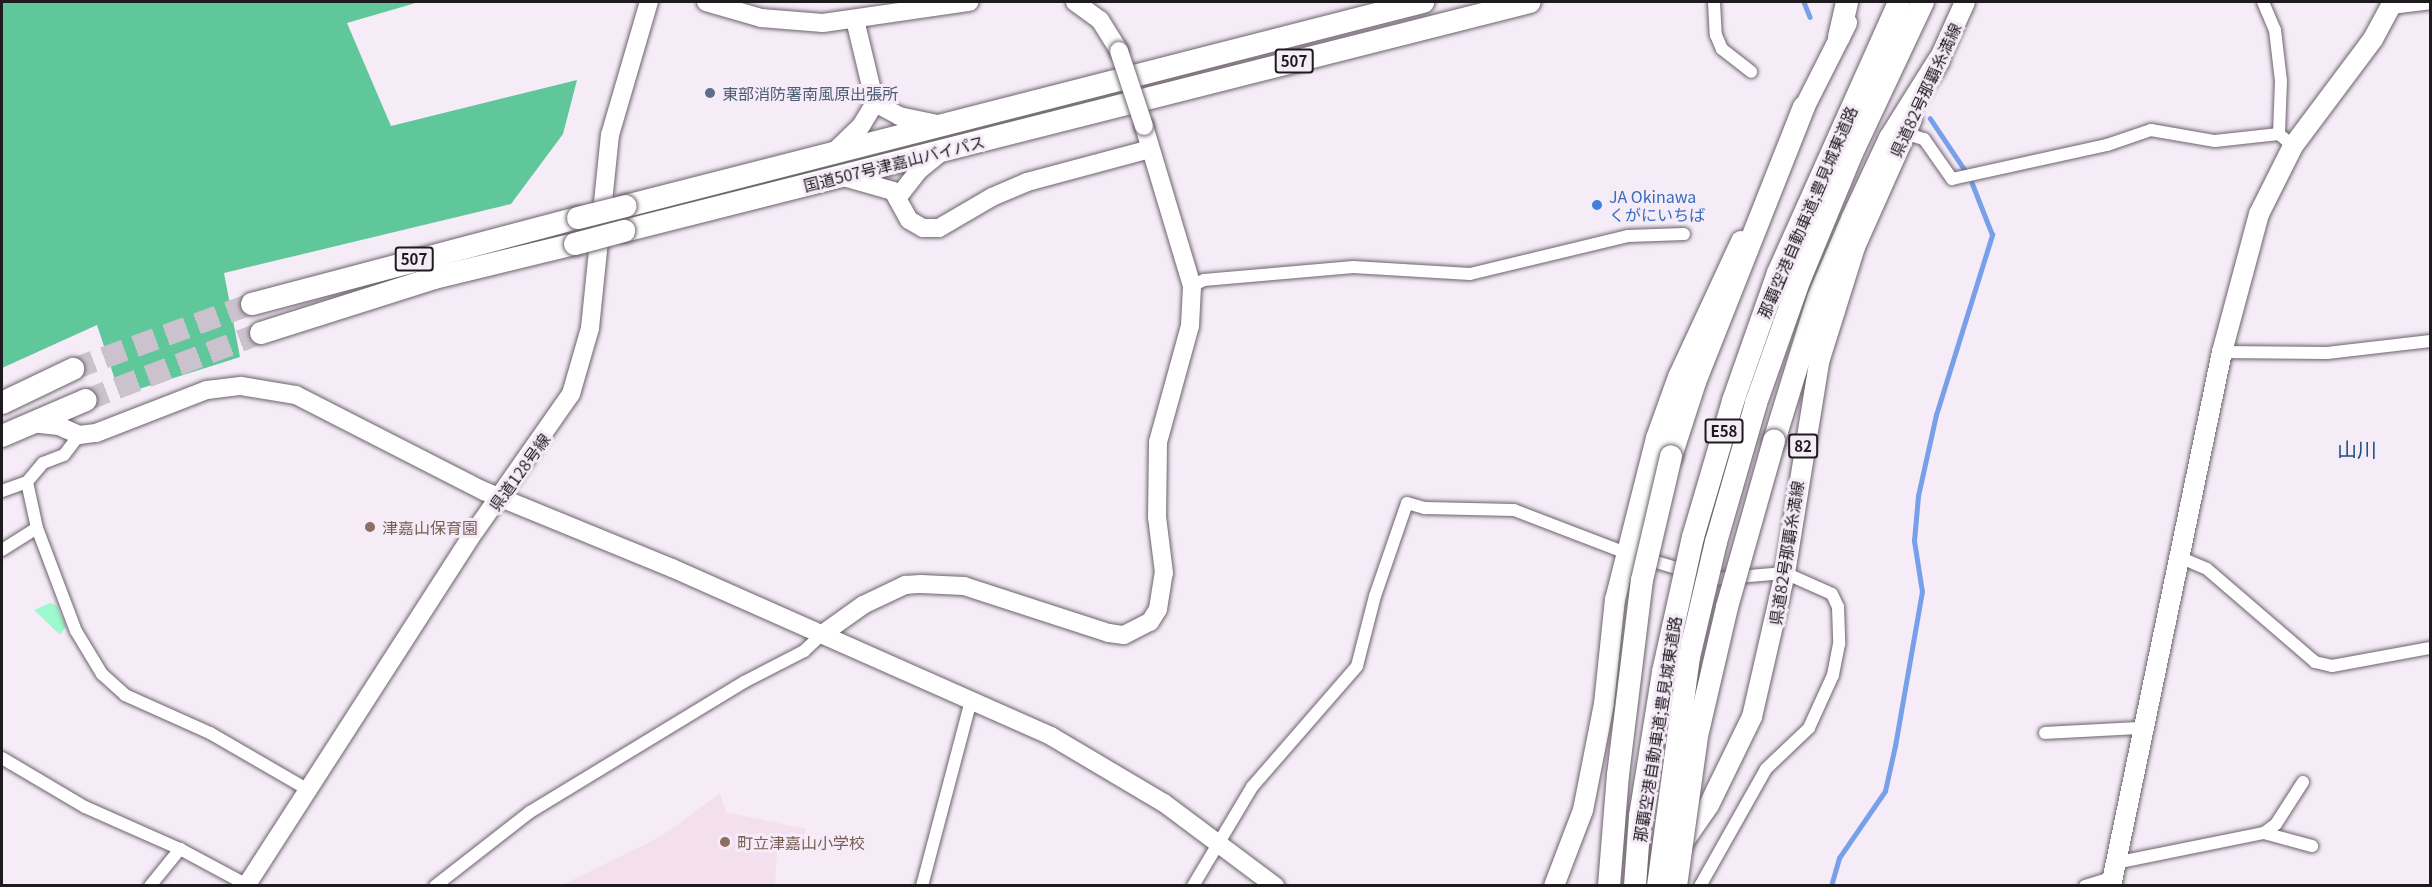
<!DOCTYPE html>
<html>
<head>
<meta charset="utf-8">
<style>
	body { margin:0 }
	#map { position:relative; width:2432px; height:887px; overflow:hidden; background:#f6ecf8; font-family:Georgia,"Noto Sans JP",serif }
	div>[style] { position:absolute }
	.education>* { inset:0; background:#f4dfee }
	.green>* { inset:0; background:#9ef9cf }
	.forest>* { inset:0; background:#5fc79a }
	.stream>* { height:4.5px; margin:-2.25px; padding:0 2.25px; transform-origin:2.25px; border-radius:2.25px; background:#789fe9 }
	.highway-tunnel>* { height:22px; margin-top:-11px; transform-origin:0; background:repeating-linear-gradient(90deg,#cbc2cd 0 22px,transparent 0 33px) }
	.roads { filter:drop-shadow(0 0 2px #6b626c) drop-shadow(0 0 2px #6b626c) }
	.street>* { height:12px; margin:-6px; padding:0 6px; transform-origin:6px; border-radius:6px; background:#fff }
	.secondary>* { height:18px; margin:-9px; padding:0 9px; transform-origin:9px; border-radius:9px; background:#fff }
	.primary>* { height:20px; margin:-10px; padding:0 10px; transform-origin:10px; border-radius:10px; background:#fff }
	.highway>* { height:22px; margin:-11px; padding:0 11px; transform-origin:11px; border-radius:11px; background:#fff }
	.bridges { filter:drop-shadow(0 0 2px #6b626c) drop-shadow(0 0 2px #6b626c) }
	.secondary-bridge>* { height:18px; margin:-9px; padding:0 9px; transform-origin:9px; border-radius:9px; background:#fff }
	.highway-bridge>* { height:22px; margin:-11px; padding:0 11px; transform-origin:11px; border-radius:11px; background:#fff }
	.dots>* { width:16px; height:16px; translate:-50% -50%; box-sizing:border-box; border:3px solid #f6ecf8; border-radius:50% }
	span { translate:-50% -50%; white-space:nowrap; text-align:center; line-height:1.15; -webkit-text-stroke:6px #f6ecf8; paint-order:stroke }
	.shield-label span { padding:2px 4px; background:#f6ecf8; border:2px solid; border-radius:4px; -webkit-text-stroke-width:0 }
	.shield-label { font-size:15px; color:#1e1b1f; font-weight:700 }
	.street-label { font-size:16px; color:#1e1b1f }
	.service-label { font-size:16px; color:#4e5e75 }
	.left { translate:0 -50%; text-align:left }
	.shop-label { font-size:16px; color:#366cbe }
	.education-label { font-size:16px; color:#785e54 }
	.quarter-label { font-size:20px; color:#174f80 }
	.frame { position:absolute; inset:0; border:3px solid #1e1b1f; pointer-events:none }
</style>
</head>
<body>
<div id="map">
	<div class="education">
		<div style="clip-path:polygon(720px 793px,726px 812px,806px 829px,800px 847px,777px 853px,775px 885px,562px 885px,660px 837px)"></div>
	</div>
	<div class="green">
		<div style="clip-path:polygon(50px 603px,56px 605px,66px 626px,60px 635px,34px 610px)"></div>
	</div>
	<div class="forest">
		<div style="clip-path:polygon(2px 2px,419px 2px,347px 23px,391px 126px,577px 80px,563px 134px,511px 204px,224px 273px,240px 357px,120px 395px,97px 325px,2px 368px)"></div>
	</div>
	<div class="stream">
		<div style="left:1804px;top:2px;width:16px;rotate:68deg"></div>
		<div style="left:1930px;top:118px;width:63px;rotate:56.1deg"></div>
		<div style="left:1831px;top:886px;width:29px;rotate:-74deg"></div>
		<div style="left:1839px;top:858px;width:81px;rotate:-55.5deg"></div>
		<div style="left:1885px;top:791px;width:46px;rotate:-77.5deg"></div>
		<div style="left:1895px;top:746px;width:156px;rotate:-80.1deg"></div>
		<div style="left:1922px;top:592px;width:52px;rotate:-98.9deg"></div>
		<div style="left:1914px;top:541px;width:45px;rotate:-84.9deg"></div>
		<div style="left:1918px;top:496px;width:83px;rotate:-77.5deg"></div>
		<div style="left:1936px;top:415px;width:189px;rotate:-72.7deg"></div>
		<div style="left:1992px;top:235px;width:55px;rotate:-111.4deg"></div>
	</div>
	<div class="highway-tunnel">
		<div style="left:73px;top:369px;width:190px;rotate:-20deg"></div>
		<div style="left:86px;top:400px;width:187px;rotate:-20.9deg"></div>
	</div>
	<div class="roads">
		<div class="street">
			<div style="left:1714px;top:2px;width:33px;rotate:87deg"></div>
			<div style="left:1716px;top:35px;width:15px;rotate:67deg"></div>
			<div style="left:1722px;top:49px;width:37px;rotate:38deg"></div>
			<div style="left:2263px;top:2px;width:30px;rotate:67deg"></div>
			<div style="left:2275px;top:30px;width:51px;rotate:83.3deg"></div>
			<div style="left:2281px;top:81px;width:53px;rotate:92.2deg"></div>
			<div style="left:2391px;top:8px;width:39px;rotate:-7deg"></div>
			<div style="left:1905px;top:133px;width:20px;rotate:18deg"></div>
			<div style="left:1924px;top:139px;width:49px;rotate:55deg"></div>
			<div style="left:1952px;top:179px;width:159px;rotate:-12.4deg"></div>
			<div style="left:2107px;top:145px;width:46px;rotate:-18.8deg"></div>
			<div style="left:2151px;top:130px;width:65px;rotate:9.8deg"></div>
			<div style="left:2215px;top:141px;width:64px;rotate:-6.2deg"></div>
			<div style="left:2279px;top:134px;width:18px;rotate:41deg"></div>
			<div style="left:1192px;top:286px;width:13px;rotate:-27deg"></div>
			<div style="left:1204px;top:280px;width:150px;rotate:-5deg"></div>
			<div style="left:1353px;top:267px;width:117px;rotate:3.4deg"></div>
			<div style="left:1470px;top:274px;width:163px;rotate:-13.5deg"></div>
			<div style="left:1628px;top:236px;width:56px;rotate:-2deg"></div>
			<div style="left:2222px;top:352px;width:105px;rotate:0.5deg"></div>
			<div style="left:2327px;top:353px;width:104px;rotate:-6.6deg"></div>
			<div style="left:27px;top:482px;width:47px;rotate:77.7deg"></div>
			<div style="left:37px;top:528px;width:110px;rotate:69.3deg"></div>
			<div style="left:76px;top:631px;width:50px;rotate:58.8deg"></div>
			<div style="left:102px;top:674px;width:31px;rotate:42deg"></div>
			<div style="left:125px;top:695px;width:93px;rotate:24.1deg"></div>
			<div style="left:210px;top:733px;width:116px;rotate:30.1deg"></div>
			<div style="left:2px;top:491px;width:27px;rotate:-20deg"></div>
			<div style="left:27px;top:482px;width:25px;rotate:-50deg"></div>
			<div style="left:43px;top:463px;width:22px;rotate:-21deg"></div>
			<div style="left:64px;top:455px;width:25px;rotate:-53deg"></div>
			<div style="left:2px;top:550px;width:41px;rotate:-32.2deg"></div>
			<div style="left:2179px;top:557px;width:30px;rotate:23deg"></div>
			<div style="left:2207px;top:569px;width:143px;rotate:40.7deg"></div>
			<div style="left:2315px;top:662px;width:17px;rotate:13deg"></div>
			<div style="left:2332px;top:666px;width:100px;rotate:-10.4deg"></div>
			<div style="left:2045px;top:733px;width:97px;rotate:-3deg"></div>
			<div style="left:2px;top:758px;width:96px;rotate:30.6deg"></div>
			<div style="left:85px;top:807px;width:104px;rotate:23.9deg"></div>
			<div style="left:180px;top:849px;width:78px;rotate:28.2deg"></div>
			<div style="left:2264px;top:833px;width:50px;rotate:15.2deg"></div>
			<div style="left:2115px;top:863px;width:152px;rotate:-11.4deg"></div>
			<div style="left:2264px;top:833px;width:15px;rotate:-37deg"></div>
			<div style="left:2276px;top:824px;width:50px;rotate:-57.3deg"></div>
			<div style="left:150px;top:886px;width:48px;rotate:-51deg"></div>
			<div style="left:435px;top:886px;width:120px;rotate:-37.9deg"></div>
			<div style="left:530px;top:812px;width:250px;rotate:-31.3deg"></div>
			<div style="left:744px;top:682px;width:68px;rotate:-27.3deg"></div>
			<div style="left:804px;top:651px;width:23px;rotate:-43deg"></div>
			<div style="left:922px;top:886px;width:191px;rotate:-75.2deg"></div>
			<div style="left:1193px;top:886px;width:115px;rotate:-59.2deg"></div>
			<div style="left:1252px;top:787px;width:160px;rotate:-49deg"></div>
			<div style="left:1357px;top:666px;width:72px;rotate:-75.6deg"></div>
			<div style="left:1375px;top:596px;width:98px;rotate:-71deg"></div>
			<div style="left:1407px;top:503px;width:19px;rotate:16deg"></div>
			<div style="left:1425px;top:508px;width:89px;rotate:1.3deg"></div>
			<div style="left:1514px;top:510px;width:120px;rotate:21deg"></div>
			<div style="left:1626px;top:553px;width:91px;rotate:16.6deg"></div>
			<div style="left:1713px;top:579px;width:72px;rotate:-4.8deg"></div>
			<div style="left:1785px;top:573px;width:51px;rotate:24.1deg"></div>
			<div style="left:1832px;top:594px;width:14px;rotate:65deg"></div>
			<div style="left:1838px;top:607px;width:37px;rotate:88deg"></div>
			<div style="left:1839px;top:644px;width:32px;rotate:101deg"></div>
			<div style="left:1833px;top:675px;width:58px;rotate:114.4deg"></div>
			<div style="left:1809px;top:728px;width:59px;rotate:136.4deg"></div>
			<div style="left:1766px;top:769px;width:134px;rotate:119.4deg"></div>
			<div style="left:2085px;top:886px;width:28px;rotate:-17deg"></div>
		</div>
		<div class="secondary">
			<div style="left:706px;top:2px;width:57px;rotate:16.2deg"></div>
			<div style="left:761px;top:18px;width:62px;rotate:4.6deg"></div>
			<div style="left:823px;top:23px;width:148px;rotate:-8.2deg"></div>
			<div style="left:1075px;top:2px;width:31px;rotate:36deg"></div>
			<div style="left:1100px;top:20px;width:36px;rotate:58deg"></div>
			<div style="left:875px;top:103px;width:27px;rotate:28deg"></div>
			<div style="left:899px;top:116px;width:38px;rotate:12deg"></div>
			<div style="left:836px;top:150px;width:35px;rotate:-44deg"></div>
			<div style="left:861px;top:126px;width:27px;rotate:-59deg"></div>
			<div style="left:875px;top:103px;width:85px;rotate:-103.5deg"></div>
			<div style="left:844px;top:177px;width:51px;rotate:15.9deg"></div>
			<div style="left:893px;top:191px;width:33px;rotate:61deg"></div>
			<div style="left:909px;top:220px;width:16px;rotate:30deg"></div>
			<div style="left:923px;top:228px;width:16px"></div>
			<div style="left:939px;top:228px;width:61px;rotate:-30.3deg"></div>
			<div style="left:992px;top:197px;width:38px;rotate:-23deg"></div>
			<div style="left:1027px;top:182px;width:127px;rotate:-15deg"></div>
			<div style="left:898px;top:197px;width:33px;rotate:-52deg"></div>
			<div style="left:918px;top:171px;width:28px;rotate:-39deg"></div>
			<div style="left:31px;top:423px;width:28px;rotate:6deg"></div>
			<div style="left:59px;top:426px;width:22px;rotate:24deg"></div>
			<div style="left:79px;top:435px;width:17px;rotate:-7deg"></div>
			<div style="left:96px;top:433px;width:119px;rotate:-21.2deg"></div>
			<div style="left:207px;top:390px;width:34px;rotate:-7deg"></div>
			<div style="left:241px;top:386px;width:56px;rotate:9.3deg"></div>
			<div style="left:296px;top:395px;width:211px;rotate:27.1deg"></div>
			<div style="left:484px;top:491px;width:203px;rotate:22.3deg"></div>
			<div style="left:672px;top:568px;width:415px;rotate:23.9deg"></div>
			<div style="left:1051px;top:736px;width:131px;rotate:30.7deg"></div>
			<div style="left:1164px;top:803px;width:139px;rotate:36.8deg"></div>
			<div style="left:821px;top:635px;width:52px;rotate:-35.5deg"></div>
			<div style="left:863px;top:605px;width:47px;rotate:-25.5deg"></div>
			<div style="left:905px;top:585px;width:16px;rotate:-4deg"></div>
			<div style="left:921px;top:584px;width:43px;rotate:2.7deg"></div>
			<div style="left:964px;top:586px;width:152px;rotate:18deg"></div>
			<div style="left:1109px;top:633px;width:15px;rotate:8deg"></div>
			<div style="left:1124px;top:635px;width:29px;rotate:-27deg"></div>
			<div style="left:1150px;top:622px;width:15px;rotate:-58deg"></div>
			<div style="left:1158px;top:609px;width:36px;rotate:-81deg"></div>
			<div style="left:1164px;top:573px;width:56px;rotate:-97.1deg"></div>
			<div style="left:1157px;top:517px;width:75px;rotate:-89.2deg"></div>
			<div style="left:1158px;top:442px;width:120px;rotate:-74.6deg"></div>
			<div style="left:1190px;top:326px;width:40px;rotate:-87.1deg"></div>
			<div style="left:1192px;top:286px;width:167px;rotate:-106.7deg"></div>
			<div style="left:246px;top:886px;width:422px;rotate:-57.2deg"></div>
			<div style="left:475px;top:531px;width:167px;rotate:-55deg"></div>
			<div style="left:571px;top:394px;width:69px;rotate:-73.9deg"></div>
			<div style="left:590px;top:328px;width:194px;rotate:-84.1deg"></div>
			<div style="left:610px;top:135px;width:139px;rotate:-73.7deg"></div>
		</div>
		<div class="primary">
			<div style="left:1933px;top:73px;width:78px;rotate:-65.7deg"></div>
			<div style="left:1798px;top:120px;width:109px;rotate:-63.2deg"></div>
			<div style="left:1682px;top:844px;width:47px;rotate:-55.3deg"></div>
			<div style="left:1709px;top:805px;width:98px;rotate:-64deg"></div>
			<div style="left:1752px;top:717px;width:148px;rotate:-77.1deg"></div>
			<div style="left:1785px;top:573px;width:214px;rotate:-80.8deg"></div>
			<div style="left:1819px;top:362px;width:121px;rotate:-72.6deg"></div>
			<div style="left:1855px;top:247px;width:140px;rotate:-66deg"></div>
			<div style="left:1554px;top:886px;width:81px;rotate:-69.1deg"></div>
			<div style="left:1583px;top:810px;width:108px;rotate:-78.8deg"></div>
			<div style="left:1604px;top:704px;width:105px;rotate:-84deg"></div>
			<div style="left:1615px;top:600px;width:167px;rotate:-75.8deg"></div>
			<div style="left:1656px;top:438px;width:65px;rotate:-70.2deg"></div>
			<div style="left:1678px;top:377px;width:150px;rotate:-65.1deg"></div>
			<div style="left:2111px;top:886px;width:545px;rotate:-78.26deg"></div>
			<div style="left:2222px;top:352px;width:143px;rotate:-75deg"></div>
			<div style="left:2259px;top:214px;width:76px;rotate:-63.4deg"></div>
			<div style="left:2293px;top:146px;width:134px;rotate:-53.2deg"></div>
			<div style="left:2373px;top:39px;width:42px;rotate:-61.6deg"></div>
		</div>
		<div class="highway">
			<div style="left:1839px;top:37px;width:36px;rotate:-77deg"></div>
			<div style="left:626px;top:206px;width:823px;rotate:-14.36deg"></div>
			<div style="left:624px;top:231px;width:934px;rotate:-14.18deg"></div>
			<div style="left:252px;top:304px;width:337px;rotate:-14.8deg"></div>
			<div style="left:261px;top:333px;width:182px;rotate:-17.6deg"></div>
			<div style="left:434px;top:278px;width:145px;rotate:-13.6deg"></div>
			<div style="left:2px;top:403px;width:79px;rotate:-25.6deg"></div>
			<div style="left:2px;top:436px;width:91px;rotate:-23.2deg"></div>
			<div style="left:1774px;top:441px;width:150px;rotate:-72.9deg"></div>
			<div style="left:1818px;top:298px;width:86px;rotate:-66.7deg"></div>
			<div style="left:1852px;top:219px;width:89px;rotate:-64.9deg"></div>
			<div style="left:1890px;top:138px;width:92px;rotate:-57.9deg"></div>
			<div style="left:1671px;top:456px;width:78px;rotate:-72deg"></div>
			<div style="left:1695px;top:382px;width:296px;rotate:-68.4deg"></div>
		</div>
	</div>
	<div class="bridges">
		<div class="secondary-bridge">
			<div style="left:1119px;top:51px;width:79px;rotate:71.6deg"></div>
		</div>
		<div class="highway-bridge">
			<div style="left:578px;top:218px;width:49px;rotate:-14deg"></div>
			<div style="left:575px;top:244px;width:51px;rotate:-14.9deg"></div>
			<div style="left:1609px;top:886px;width:111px;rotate:-85.4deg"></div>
			<div style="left:1618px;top:775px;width:196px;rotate:-83deg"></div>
			<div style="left:1642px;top:580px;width:127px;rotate:-76.8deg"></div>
			<div style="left:1635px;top:886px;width:70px;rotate:-85.9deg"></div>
			<div style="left:1640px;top:816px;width:146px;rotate:-80.9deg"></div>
			<div style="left:1663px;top:672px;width:138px;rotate:-77.5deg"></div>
			<div style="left:1693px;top:537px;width:142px;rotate:-73.6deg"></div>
			<div style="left:1733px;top:401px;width:136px;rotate:-70.6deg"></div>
			<div style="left:1778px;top:273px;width:297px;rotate:-65.9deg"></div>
			<div style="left:1658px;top:886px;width:231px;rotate:-82.3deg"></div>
			<div style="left:1689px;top:657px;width:118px;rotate:-76.8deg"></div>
			<div style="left:1716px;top:542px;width:145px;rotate:-73.9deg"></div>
			<div style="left:1756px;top:403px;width:132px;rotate:-70.5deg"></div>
			<div style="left:1800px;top:279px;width:134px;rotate:-67.6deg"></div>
			<div style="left:1851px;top:155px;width:169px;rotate:-64.8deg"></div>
			<div style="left:1676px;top:886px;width:151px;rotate:-82deg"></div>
			<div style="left:1697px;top:736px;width:132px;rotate:-76.9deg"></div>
			<div style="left:1727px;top:607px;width:173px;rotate:-74.2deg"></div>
		</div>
	</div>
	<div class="dots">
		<div style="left:710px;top:93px;background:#5c6f8a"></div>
		<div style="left:1597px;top:205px;background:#3f7fe0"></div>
		<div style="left:370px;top:527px;background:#8d6e63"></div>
		<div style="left:725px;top:842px;background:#8d6e63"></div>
	</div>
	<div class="shield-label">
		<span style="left:1294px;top:61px">507</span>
		<span style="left:414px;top:259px">507</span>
		<span style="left:1724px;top:431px">E58</span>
		<span style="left:1803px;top:446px">82</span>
	</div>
	<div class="street-label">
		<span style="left:1925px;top:90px;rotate:-65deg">県道82号那覇糸満線</span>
		<span style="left:894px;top:163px;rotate:-14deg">国道507号津嘉山バイパス</span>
		<span style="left:1807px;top:212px;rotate:-67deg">那覇空港自動車道;豊見城東道路</span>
		<span style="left:519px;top:472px;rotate:-54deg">県道128号線</span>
		<span style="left:1786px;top:553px;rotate:-81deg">県道82号那覇糸満線</span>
		<span style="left:1657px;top:729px;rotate:-81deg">那覇空港自動車道;豊見城東道路</span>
	</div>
	<div class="service-label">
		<span class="left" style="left:722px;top:93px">東部消防署南風原出張所</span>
	</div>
	<div class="shop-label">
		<span class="left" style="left:1609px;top:205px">JA Okinawa<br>くがにいちば</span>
	</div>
	<div class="education-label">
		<span class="left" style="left:382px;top:527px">津嘉山保育園</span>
		<span class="left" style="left:737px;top:842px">町立津嘉山小学校</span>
	</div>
	<div class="quarter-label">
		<span style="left:2357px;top:448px">山川</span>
	</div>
	<div class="frame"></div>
</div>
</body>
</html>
